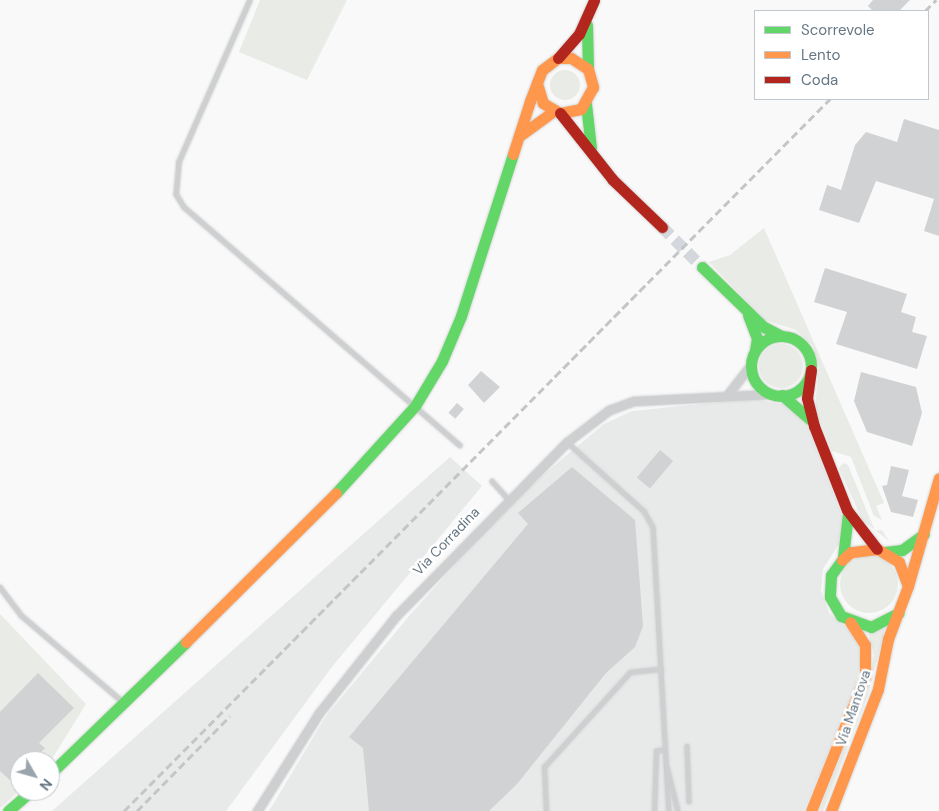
<!DOCTYPE html>
<html>
<head>
<meta charset="utf-8">
<style>
	body { margin:0 }
	#map { position:relative; width:939px; height:811px; overflow:hidden; background:#f9f9f9; font-family:"DM Sans",sans-serif }
	div>[style] { position:absolute }
	.built>* { inset:0; background:#e8e9e9 }
	.green>* { inset:0; background:#e8ebe6 }
	.round { border-radius:50% }
	.building>* { inset:0; background:#d0d2d3; transform-origin:0 0 }
	.secondary-tunnel>* { height:12px; margin-top:-6px; transform-origin:0; background:repeating-linear-gradient(90deg,#d4d8dc 0 12px,transparent 0 18px) }
	.roads { filter:drop-shadow(0 0 1px #d5d6d7) drop-shadow(0 0 1px #d5d6d7) }
	.lane>* { height:4.5px; margin:-2.25px; padding:0 2.25px; transform-origin:2.25px; border-radius:2.25px; background:#cecfd0 }
	.street>* { height:9px; margin:-4.5px; padding:0 4.5px; transform-origin:4.5px; border-radius:4.5px; background:#cecfd0 }
	.fast>* { height:11px; margin:-5.5px; padding:0 5.5px; transform-origin:5.5px; border-radius:5.5px; background:#63d668 }
	.fast>.ring { margin:-5.5px; padding:0; box-sizing:content-box; background:none; border:11px solid #63d668; border-radius:50% }
	.slow>* { height:11px; margin:-5.5px; padding:0 5.5px; transform-origin:5.5px; border-radius:5.5px; background:#ff974d }
	.jam>* { height:11px; margin:-5.5px; padding:0 5.5px; transform-origin:5.5px; border-radius:5.5px; background:#b3261e }
	.rail>* { height:3px; margin-top:-1.5px; transform-origin:0; background:repeating-linear-gradient(90deg,#c3c5c6 0 8px,transparent 0 12px) }
	span { translate:-50% -50%; white-space:nowrap; text-align:center; line-height:1.15; -webkit-text-stroke:5px #fff; paint-order:stroke }
	.street-label { font-size:14px; color:#657683 }
	.legend { position:absolute; left:754px; top:10px; width:175px; height:90px; box-sizing:border-box; background:#fff; border:1px solid #c1c8cd; margin:0; padding:6px 9px; list-style:none; font-size:15px; color:#657683 }
	.legend li { display:flex; align-items:center; gap:10px; height:25px }
	.legend b { width:25px; border:1px solid #c1c8cd }
	.north { position:absolute; left:10px; top:751px; width:50px; height:50px; box-sizing:border-box; background:#fff; border:1px solid #c1c8cd; border-radius:50%; rotate:128deg; font-size:14px; font-weight:700; line-height:20px; text-align:center; color:#657683 }
	.north::after { content:''; display:block; margin:auto; width:18px; height:22px; background:#99a4ac; clip-path:polygon(50% 0,100% 100%,50% 72%,0 100%) }
</style>
</head>
<body>
<div id="map">
	<div class="built">
		<div style="clip-path:polygon(751px 399px,788px 405px,805px 420px,843px 518px,839px 544px,823px 569px,821px 591px,829px 613px,848px 629px,859px 647px,861px 662px,854px 690px,804px 811px,269px 811px,326px 716px,409px 616px,507px 507px,563px 458px,604px 424px,632px 411px)"></div>
		<div style="clip-path:polygon(450px 457px,482px 486px,331px 668px,226px 811px,52px 811px)"></div>
	</div>
	<div class="green">
		<div style="clip-path:polygon(260px 0,347px 0,307px 80px,239px 52px)"></div>
		<div class="round" style="left:550px;top:70px;width:30px;height:30px"></div>
		<div style="clip-path:polygon(764px 228px,884px 503px,876px 506px,882px 520px,874px 516px,851px 457px,832px 451px,815px 408px,819px 367px,813px 346px,796px 330px,765px 320px,709px 262px,730px 255px)"></div>
		<div class="round" style="left:759px;top:344px;width:44px;height:44px"></div>
		<div style="clip-path:polygon(843px 463px,848px 465px,875px 531px,882px 530px,889px 541px,862px 520px,839px 468px)"></div>
		<div class="round" style="left:840px;top:555px;width:58px;height:58px"></div>
		<div style="clip-path:polygon(0 614px,86px 704px,50px 762px,20px 761px,20px 790px,0 808px)"></div>
		<div style="clip-path:polygon(885px 629px,867px 698px,823px 811px,819px 811px,868px 687px,874px 655px,868px 632px)"></div>
	</div>
	<div class="building">
		<div style="clip-path:polygon(873px 0,910px 0,899px 11px,873px 11px,868px 6px)"></div>
		<div style="clip-path:polygon(904px 119px,939px 130px,939px 236px,924px 231px,934px 199px,876px 181px,859px 223px,819px 210px,827px 185px,841px 190px,855px 145px,866px 132px,897px 142px)"></div>
		<div style="clip-path:polygon(825px 268px,907px 294px,901px 312px,916px 317px,912px 332px,927px 336px,917px 369px,836px 344px,847px 312px,814px 302px)"></div>
		<div style="clip-path:polygon(481px 371px,500px 387px,484px 403px,468px 385px)"></div>
		<div style="clip-path:polygon(861px 372px,916px 387px,922px 413px,912px 446px,867px 432px,854px 401px)"></div>
		<div style="left:457px;top:403px;width:9px;height:13px;rotate:41deg"></div>
		<div style="left:660px;top:450px;width:17px;height:36px;rotate:40deg"></div>
		<div style="clip-path:polygon(891px 466px,909px 470px,902px 496px,918px 500px,913px 517px,891px 512px,882px 486px,887px 485px)"></div>
		<div style="clip-path:polygon(572px 467px,635px 520px,643px 626px,635px 647px,606px 673px,517px 784px,489px 811px,369px 811px,363px 748px,349px 737px,528px 524px,518px 513px)"></div>
		<div style="clip-path:polygon(38px 673px,74px 708px,39px 743px,45px 748px,32px 761px,20px 761px,20px 774px,12px 782px,0 771px,0 712px)"></div>
	</div>
	<div class="secondary-tunnel">
		<div style="left:662px;top:227px;width:57px;rotate:45deg"></div>
	</div>
	<div class="roads">
		<div class="lane">
			<div style="left:250px;top:0;width:177px;rotate:113.7deg"></div>
			<div style="left:179px;top:162px;width:32px;rotate:95deg"></div>
			<div style="left:176px;top:194px;width:15px;rotate:58deg"></div>
			<div style="left:184px;top:207px;width:364px;rotate:40.8deg"></div>
			<div style="left:567px;top:442px;width:103px;rotate:41.9deg"></div>
			<div style="left:644px;top:511px;width:18px;rotate:61deg"></div>
			<div style="left:653px;top:527px;width:284px;rotate:86.8deg"></div>
			<div style="left:492px;top:481px;width:24px;rotate:48deg"></div>
			<div style="left:0;top:587px;width:36px;rotate:53deg"></div>
			<div style="left:22px;top:616px;width:133px;rotate:40.4deg"></div>
			<div style="left:687px;top:746px;width:55px;rotate:87.9deg"></div>
			<div style="left:667px;top:767px;width:45px;rotate:76deg"></div>
			<div style="left:546px;top:811px;width:44px;rotate:-92.6deg"></div>
			<div style="left:544px;top:767px;width:128px;rotate:-47.8deg"></div>
			<div style="left:630px;top:672px;width:31px;rotate:-6deg"></div>
			<div style="left:654px;top:811px;width:60px;rotate:-88.1deg"></div>
			<div style="left:656px;top:751px;width:9px;rotate:-13deg"></div>
		</div>
		<div class="street">
			<div style="left:728px;top:394px;width:39px;rotate:-52deg"></div>
			<div style="left:257px;top:811px;width:116px;rotate:-57.7deg"></div>
			<div style="left:319px;top:713px;width:124px;rotate:-51.6deg"></div>
			<div style="left:396px;top:616px;width:244px;rotate:-45.5deg"></div>
			<div style="left:567px;top:442px;width:53px;rotate:-37.3deg"></div>
			<div style="left:609px;top:410px;width:27px;rotate:-20deg"></div>
			<div style="left:634px;top:401px;width:138px;rotate:-2.9deg"></div>
		</div>
		<div class="fast">
			<div style="left:587px;top:25px;width:44px;rotate:88.7deg"></div>
			<div style="left:586px;top:104px;width:44px;rotate:83.5deg"></div>
			<div style="left:702px;top:267px;width:86px;rotate:44.1deg"></div>
			<div style="left:764px;top:327px;width:20px;rotate:27deg"></div>
			<div style="left:748px;top:315px;width:25px;rotate:69deg"></div>
			<div style="left:757px;top:338px;width:13px;rotate:99deg"></div>
			<div class="ring" style="left:751px;top:336px;width:49px;height:49px"></div>
			<div style="left:782px;top:395px;width:37px;rotate:41deg"></div>
			<div style="left:336px;top:493px;width:118px;rotate:-47.8deg"></div>
			<div style="left:415px;top:406px;width:52px;rotate:-59deg"></div>
			<div style="left:442px;top:361px;width:49px;rotate:-67.1deg"></div>
			<div style="left:461px;top:316px;width:170px;rotate:-72.2deg"></div>
			<div style="left:885px;top:552px;width:17px;rotate:-7deg"></div>
			<div style="left:902px;top:550px;width:27px;rotate:-36deg"></div>
			<div style="left:843px;top:557px;width:44px;rotate:-83.5deg"></div>
			<div style="left:842px;top:560px;width:19px;rotate:126deg"></div>
			<div style="left:831px;top:575px;width:22px;rotate:93deg"></div>
			<div style="left:830px;top:597px;width:22px;rotate:60deg"></div>
			<div style="left:841px;top:616px;width:32px;rotate:20deg"></div>
			<div style="left:871px;top:627px;width:31px;rotate:-27deg"></div>
			<div style="left:50px;top:774px;width:190px;rotate:-44.1deg"></div>
			<div style="left:8px;top:811px;width:30px;rotate:-41deg"></div>
		</div>
		<div class="slow">
			<div style="left:522px;top:134px;width:39px;rotate:-36deg"></div>
			<div style="left:513px;top:154px;width:56px;rotate:-72.2deg"></div>
			<div style="left:530px;top:101px;width:33px;rotate:-69deg"></div>
			<div style="left:542px;top:70px;width:20px;rotate:-37deg"></div>
			<div style="left:558px;top:58px;width:13px"></div>
			<div style="left:571px;top:58px;width:20px;rotate:33deg"></div>
			<div style="left:588px;top:69px;width:19px;rotate:74deg"></div>
			<div style="left:593px;top:87px;width:25px;rotate:119deg"></div>
			<div style="left:581px;top:109px;width:21px;rotate:169deg"></div>
			<div style="left:560px;top:113px;width:20px;rotate:-150deg"></div>
			<div style="left:543px;top:103px;width:21px;rotate:-107deg"></div>
			<div style="left:908px;top:586px;width:112px;rotate:-74deg"></div>
			<div style="left:186px;top:642px;width:211px;rotate:-44.8deg"></div>
			<div style="left:811px;top:811px;width:145px;rotate:-68.2deg"></div>
			<div style="left:865px;top:676px;width:31px;rotate:-90deg"></div>
			<div style="left:865px;top:645px;width:27px;rotate:-123deg"></div>
			<div style="left:831px;top:811px;width:131px;rotate:-68.9deg"></div>
			<div style="left:878px;top:689px;width:51px;rotate:-78.7deg"></div>
			<div style="left:888px;top:639px;width:57px;rotate:-69.3deg"></div>
			<div style="left:908px;top:586px;width:26px;rotate:-111deg"></div>
			<div style="left:899px;top:562px;width:26px;rotate:-149deg"></div>
			<div style="left:877px;top:549px;width:26px;rotate:173deg"></div>
			<div style="left:851px;top:552px;width:12px;rotate:138deg"></div>
		</div>
		<div class="jam">
			<div style="left:558px;top:58px;width:32px;rotate:-49deg"></div>
			<div style="left:579px;top:34px;width:37px;rotate:-66deg"></div>
			<div style="left:560px;top:113px;width:85px;rotate:51.7deg"></div>
			<div style="left:613px;top:180px;width:68px;rotate:43.8deg"></div>
			<div style="left:811px;top:370px;width:28px;rotate:98deg"></div>
			<div style="left:807px;top:398px;width:29px;rotate:76deg"></div>
			<div style="left:814px;top:426px;width:90px;rotate:68.6deg"></div>
			<div style="left:847px;top:510px;width:49px;rotate:52.4deg"></div>
		</div>
	</div>
	<div class="rail">
		<div style="left:925px;top:11px;width:16px;rotate:-45deg"></div>
		<div style="left:124px;top:811px;width:1003px;rotate:-45.24deg"></div>
		<div style="left:137px;top:811px;width:133px;rotate:-45.6deg"></div>
	</div>
	<div class="street-label">
		<span style="left:446px;top:541px;rotate:-46deg">Via Corradina</span>
		<span style="left:853px;top:708px;rotate:-71deg">Via Mantova</span>
	</div>
	<ul class="legend">
	<li><b style="height:6px;background:#63d668"></b>Scorrevole</li>
	<li><b style="height:6px;background:#ff974d"></b>Lento</li>
	<li><b style="height:6px;background:#b3261e"></b>Coda</li>
	</ul>
	<div class="north">N</div>
</div>
</body>
</html>
